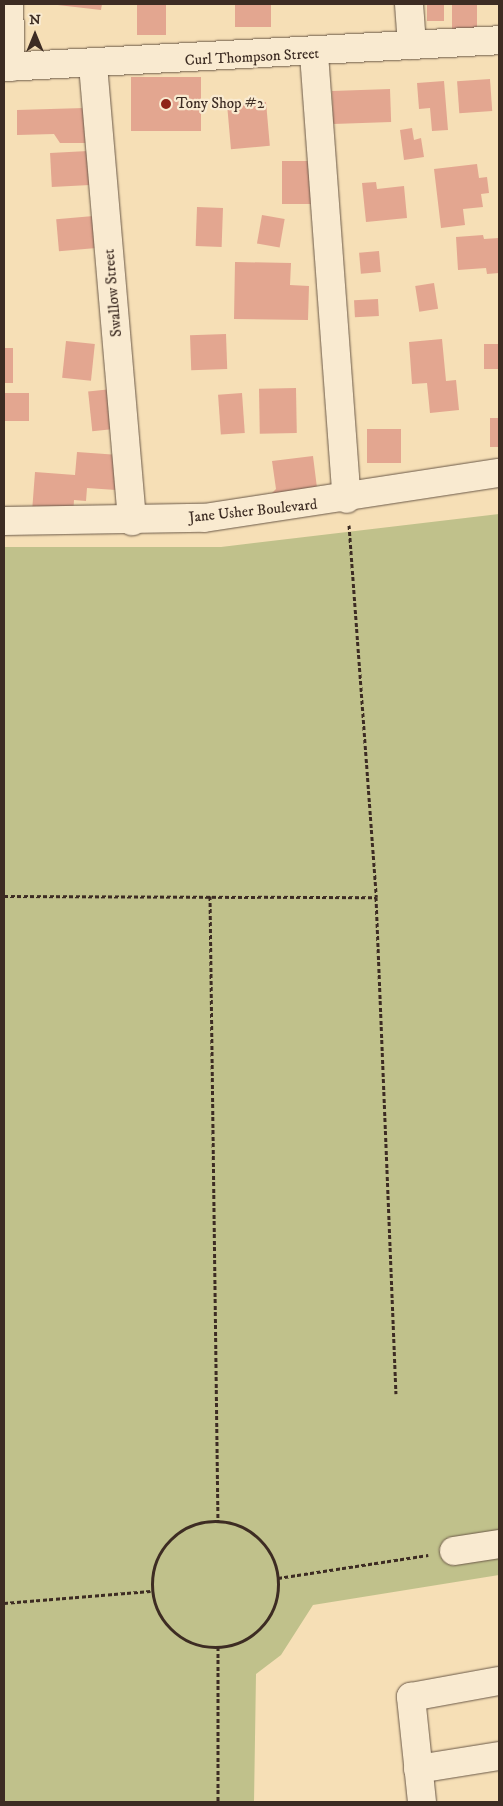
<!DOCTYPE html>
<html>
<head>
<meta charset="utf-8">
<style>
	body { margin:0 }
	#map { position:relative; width:503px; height:1806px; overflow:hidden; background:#f6dfb6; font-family:"IM FELL DW Pica",serif }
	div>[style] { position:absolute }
	.green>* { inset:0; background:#c0c18b }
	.building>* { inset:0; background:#e3a690; transform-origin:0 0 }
	.path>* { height:3px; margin-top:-1.5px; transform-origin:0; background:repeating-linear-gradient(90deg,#3d2c23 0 4px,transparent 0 6.5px) }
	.path>.ring { margin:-1.5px; padding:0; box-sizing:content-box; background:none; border:3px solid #3d2c23; border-radius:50% }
	.roads { filter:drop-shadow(0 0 1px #6b5948) drop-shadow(0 0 1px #6b5948) }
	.minor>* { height:28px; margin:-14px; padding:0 14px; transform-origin:14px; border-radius:14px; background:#f9ead0 }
	.dots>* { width:14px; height:14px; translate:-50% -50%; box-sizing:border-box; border:2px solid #f9ead0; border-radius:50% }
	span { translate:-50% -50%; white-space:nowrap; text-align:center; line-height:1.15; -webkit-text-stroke:4.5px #f9ead0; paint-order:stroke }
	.street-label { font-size:15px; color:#3d2c23 }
	.poi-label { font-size:15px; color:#3d2c23 }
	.left { translate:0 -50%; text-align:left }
	.frame { position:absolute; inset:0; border:5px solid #3d2c23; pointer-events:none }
	.north { position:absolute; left:10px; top:10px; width:50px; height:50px; -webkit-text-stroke:4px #f9ead0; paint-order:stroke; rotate:0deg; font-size:14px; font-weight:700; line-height:20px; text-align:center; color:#3d2c23 }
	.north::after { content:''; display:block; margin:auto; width:18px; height:22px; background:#3d2c23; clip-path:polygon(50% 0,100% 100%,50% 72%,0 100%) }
</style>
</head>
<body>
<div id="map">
	<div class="green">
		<div style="clip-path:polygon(499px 514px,499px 1575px,313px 1605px,281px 1655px,256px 1674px,254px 1802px,4px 1802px,4px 547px,221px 547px)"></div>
	</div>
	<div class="building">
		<div style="clip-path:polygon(49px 4px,102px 4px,101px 10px)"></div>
		<div style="left:137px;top:4px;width:29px;height:31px"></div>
		<div style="left:235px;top:4px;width:36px;height:23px"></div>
		<div style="left:427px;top:4px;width:17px;height:17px"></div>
		<div style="left:452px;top:4px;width:25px;height:25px"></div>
		<div style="left:201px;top:77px;width:54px;height:70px;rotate:90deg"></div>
		<div style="left:490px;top:79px;width:32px;height:33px;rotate:86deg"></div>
		<div style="clip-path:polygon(444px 81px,448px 130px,432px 131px,430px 108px,419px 109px,417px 83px)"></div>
		<div style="left:390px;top:89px;width:33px;height:58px;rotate:88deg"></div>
		<div style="left:266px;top:102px;width:44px;height:39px;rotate:85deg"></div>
		<div style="clip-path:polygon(84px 108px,85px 143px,60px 143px,54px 134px,17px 135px,17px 110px)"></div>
		<div style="clip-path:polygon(412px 128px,414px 140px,421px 138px,424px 157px,404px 160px,400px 130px)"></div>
		<div style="left:88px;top:151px;width:34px;height:38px;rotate:87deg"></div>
		<div style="left:282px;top:161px;width:33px;height:43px"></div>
		<div style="clip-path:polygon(477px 164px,479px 178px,487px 177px,489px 193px,481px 194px,483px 207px,463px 209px,465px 225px,441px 228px,434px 169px)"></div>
		<div style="clip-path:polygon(376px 182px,377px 189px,404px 186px,407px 218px,366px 222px,362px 183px)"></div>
		<div style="left:197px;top:207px;width:26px;height:39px;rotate:2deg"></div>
		<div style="left:105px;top:215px;width:32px;height:49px;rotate:85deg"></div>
		<div style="left:262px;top:215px;width:23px;height:29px;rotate:10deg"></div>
		<div style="clip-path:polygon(483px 235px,484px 239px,499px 238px,499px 273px,487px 274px,486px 268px,458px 270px,456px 237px)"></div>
		<div style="left:379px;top:251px;width:21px;height:20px;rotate:85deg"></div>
		<div style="clip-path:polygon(235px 262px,291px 263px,290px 285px,309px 286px,308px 320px,234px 319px)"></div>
		<div style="left:434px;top:283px;width:26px;height:19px;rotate:81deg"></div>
		<div style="left:378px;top:299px;width:17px;height:24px;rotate:87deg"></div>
		<div style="left:226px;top:334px;width:35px;height:36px;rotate:88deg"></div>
		<div style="clip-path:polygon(442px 339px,446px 381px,456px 380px,459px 410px,430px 413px,427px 383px,412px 384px,409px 342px)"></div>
		<div style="left:66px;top:341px;width:29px;height:37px;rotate:6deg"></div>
		<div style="left:499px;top:344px;width:25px;height:15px;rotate:90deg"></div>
		<div style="left:4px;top:348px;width:9px;height:35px"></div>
		<div style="left:296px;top:388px;width:45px;height:37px;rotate:89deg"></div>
		<div style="left:112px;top:389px;width:40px;height:24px;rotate:84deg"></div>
		<div style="left:4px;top:393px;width:25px;height:28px"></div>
		<div style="left:242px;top:393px;width:40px;height:24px;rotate:86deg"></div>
		<div style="left:490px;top:418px;width:9px;height:29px"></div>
		<div style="left:401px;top:429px;width:34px;height:34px;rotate:90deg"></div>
		<div style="clip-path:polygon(77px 452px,119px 455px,116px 490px,87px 488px,86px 501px,74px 500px,73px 515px,32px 512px,35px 472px,75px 475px)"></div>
		<div style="clip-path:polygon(313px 456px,320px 512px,259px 506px,276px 489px,272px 461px)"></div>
	</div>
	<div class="path">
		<div style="left:349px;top:525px;width:373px;rotate:85.8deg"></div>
		<div style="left:376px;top:897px;width:497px;rotate:87.7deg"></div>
		<div style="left:4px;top:896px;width:372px;rotate:0.2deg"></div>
		<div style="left:210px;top:896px;width:625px;rotate:89.27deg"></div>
		<div class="ring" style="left:152px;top:1521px;width:123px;height:123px"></div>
		<div style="left:278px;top:1578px;width:152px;rotate:-8.7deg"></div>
		<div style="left:4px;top:1603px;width:147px;rotate:-4.7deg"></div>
		<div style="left:218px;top:1647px;width:155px;rotate:90deg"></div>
	</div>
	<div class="roads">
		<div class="minor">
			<div style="left:9px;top:4px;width:63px;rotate:88.2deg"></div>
			<div style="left:409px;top:4px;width:41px;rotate:85.8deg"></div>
			<div style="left:314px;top:54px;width:446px;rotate:85.8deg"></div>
			<div style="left:93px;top:65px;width:458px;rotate:85.1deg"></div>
			<div style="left:4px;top:67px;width:496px;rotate:-3.1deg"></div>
			<div style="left:4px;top:521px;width:200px;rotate:-0.9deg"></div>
			<div style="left:204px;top:518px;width:298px;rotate:-8.7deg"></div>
			<div style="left:454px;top:1551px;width:46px;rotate:-8.8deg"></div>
			<div style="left:418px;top:1769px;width:82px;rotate:-9.1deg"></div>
			<div style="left:422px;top:1802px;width:106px;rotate:-96deg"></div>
			<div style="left:411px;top:1697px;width:89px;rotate:-10.3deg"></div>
		</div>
	</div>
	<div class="dots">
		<div style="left:166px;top:104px;background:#8f2418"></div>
	</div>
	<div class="street-label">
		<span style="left:252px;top:57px;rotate:-3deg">Curl Thompson Street</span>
		<span style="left:113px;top:293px;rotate:-95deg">Swallow Street</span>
		<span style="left:253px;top:511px;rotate:-6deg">Jane Usher Boulevard</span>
	</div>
	<div class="poi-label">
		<span class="left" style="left:176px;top:104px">Tony Shop #2</span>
	</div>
	<div class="frame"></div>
	<div class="north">N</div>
</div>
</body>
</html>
